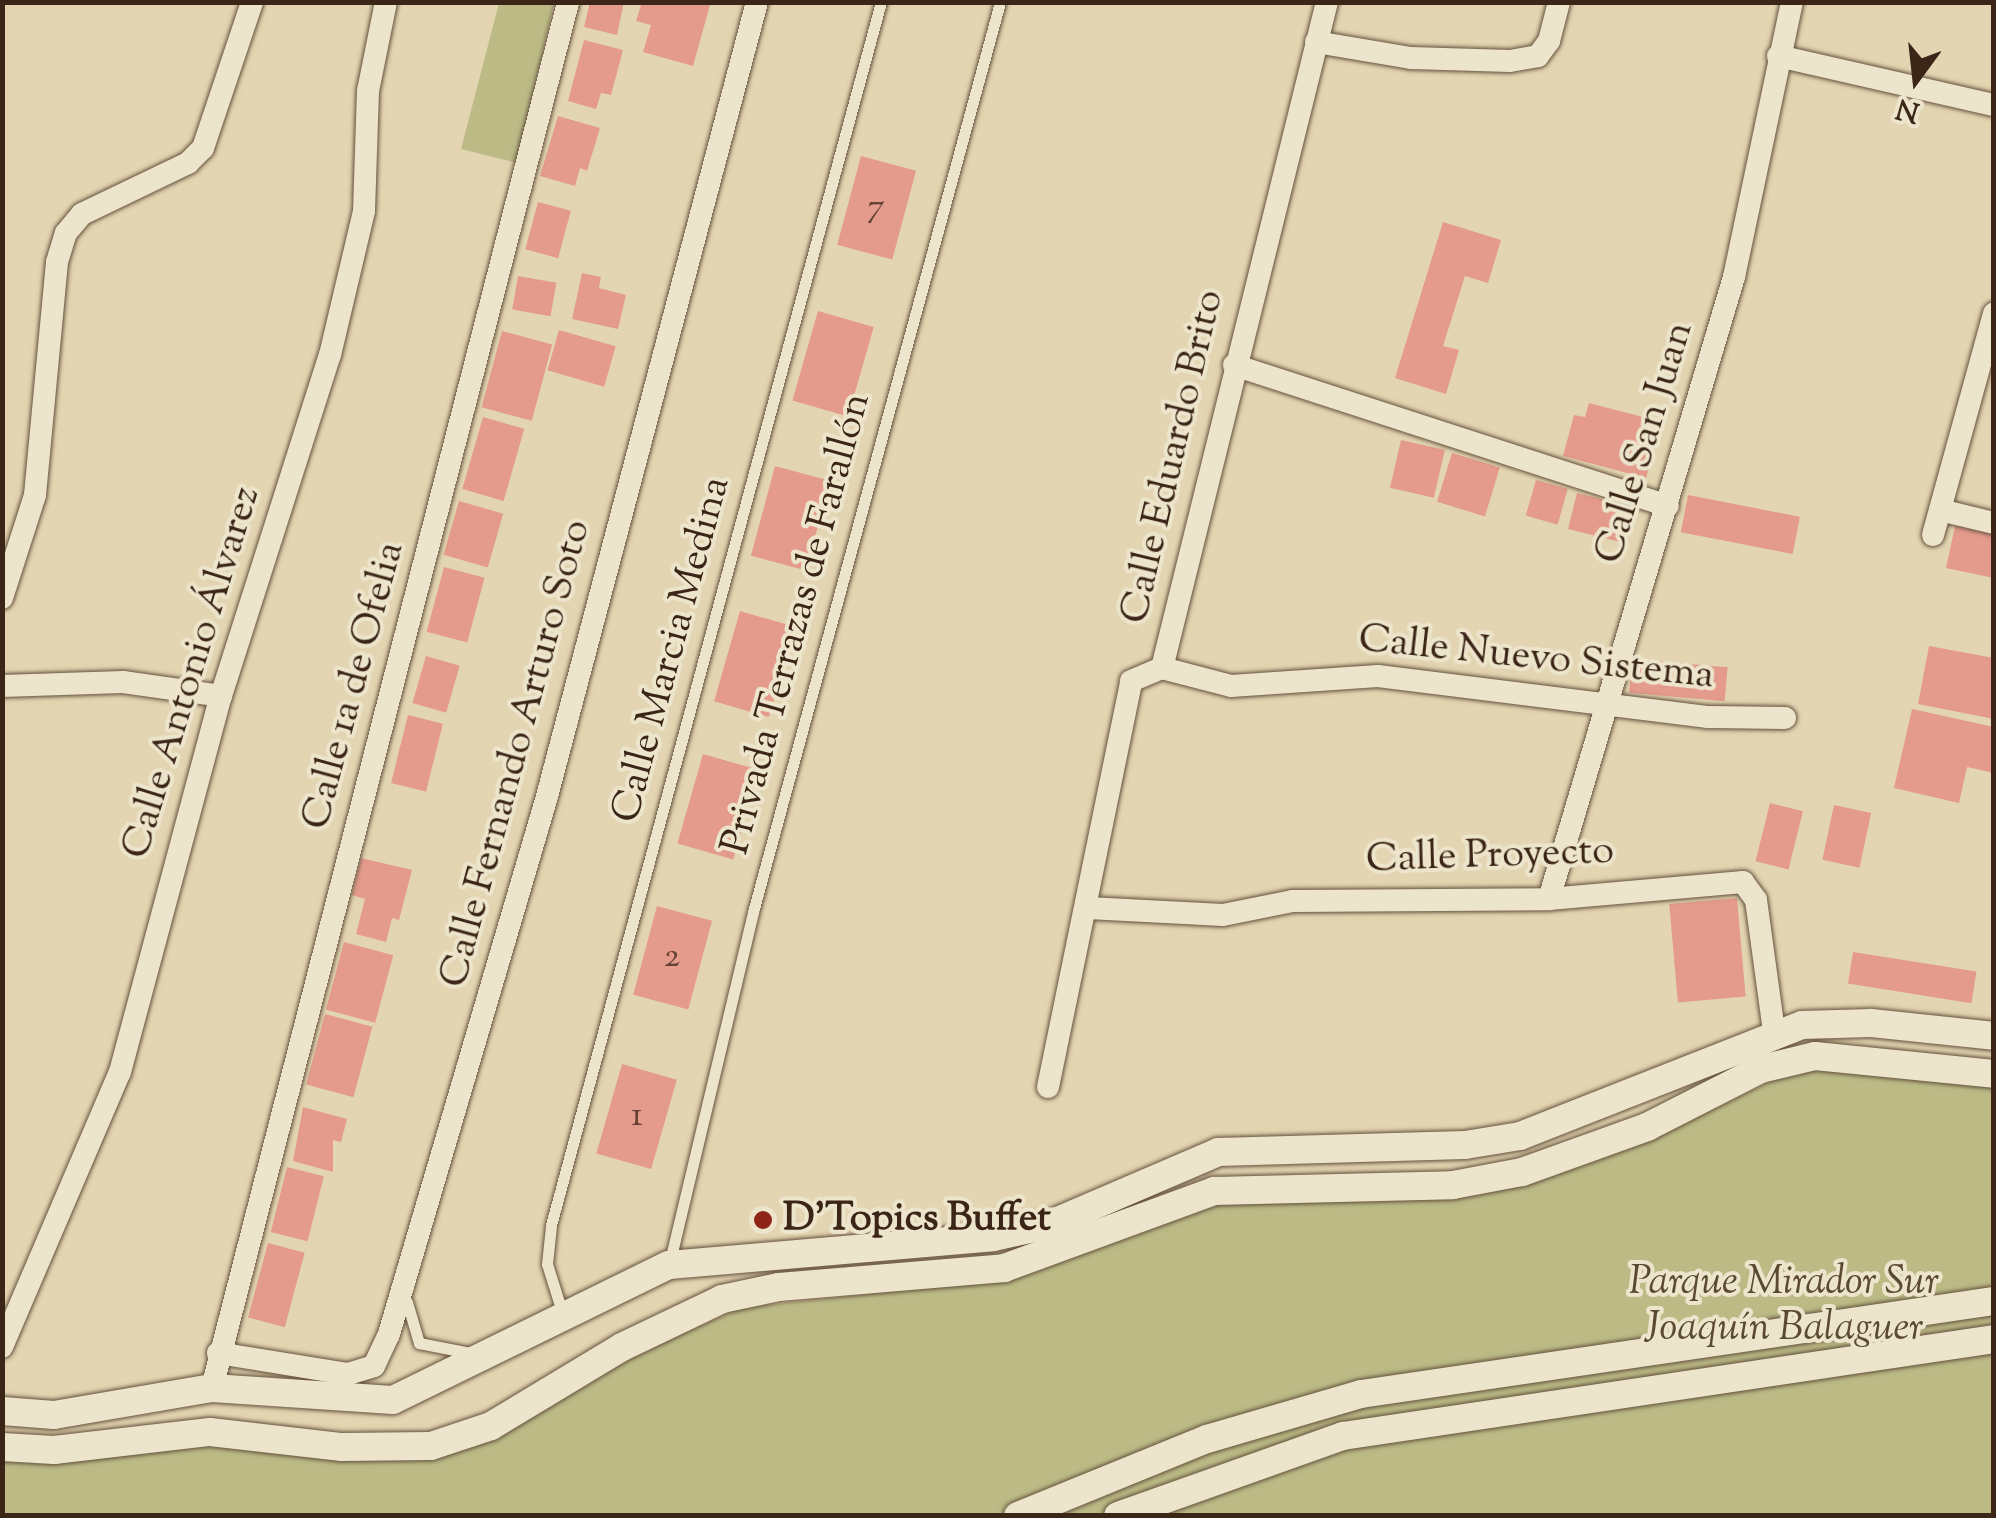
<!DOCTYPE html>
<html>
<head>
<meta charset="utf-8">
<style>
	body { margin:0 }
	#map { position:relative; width:1996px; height:1518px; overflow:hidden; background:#e3d5b1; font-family:"Sorts Mill Goudy",serif }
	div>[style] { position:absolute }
	.green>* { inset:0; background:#bcbb86 }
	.building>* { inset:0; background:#e49b8c; transform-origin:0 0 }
	.roads { filter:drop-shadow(0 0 2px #65513d) drop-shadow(0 0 2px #65513d) }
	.service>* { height:11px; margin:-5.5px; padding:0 5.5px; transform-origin:5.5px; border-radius:5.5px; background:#ede4cc }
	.minor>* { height:22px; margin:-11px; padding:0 11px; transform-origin:11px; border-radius:11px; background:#ede4cc }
	.tertiary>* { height:28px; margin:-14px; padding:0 14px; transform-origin:14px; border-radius:14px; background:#ede4cc }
	.dots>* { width:28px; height:28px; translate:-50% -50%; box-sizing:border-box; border:5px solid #ede4cc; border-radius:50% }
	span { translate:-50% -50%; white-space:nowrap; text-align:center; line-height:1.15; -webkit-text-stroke:8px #ede4cc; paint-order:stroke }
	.number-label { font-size:35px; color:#654234 }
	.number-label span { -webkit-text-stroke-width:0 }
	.street-label { font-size:40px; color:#3b2516 }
	.poi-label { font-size:40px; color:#3b2516; font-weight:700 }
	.left { translate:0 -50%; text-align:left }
	.park-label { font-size:40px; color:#5b4a32; font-style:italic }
	.frame { position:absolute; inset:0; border:5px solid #3b2516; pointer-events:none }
	.north { position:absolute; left:1866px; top:30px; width:100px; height:100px; -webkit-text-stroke:8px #ede4cc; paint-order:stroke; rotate:195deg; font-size:28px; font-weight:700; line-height:40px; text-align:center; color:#3b2516 }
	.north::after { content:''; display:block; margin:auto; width:35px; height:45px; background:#3b2516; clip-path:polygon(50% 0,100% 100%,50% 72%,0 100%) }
</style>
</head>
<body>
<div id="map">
	<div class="green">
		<div style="clip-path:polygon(499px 3px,554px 3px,517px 163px,461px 149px)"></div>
		<div style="clip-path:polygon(1816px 1069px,1993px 1087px,1993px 1515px,3px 1516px,2px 1460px,43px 1464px,176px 1443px,434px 1459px,497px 1438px,628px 1359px,740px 1308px,1016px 1278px,1226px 1202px,1526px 1185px,1653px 1139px,1782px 1076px)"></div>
	</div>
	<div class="building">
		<div style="clip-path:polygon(590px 2px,624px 2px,617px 35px,584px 27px)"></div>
		<div style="clip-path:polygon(642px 2px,710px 5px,693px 66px,643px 52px,651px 25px,636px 21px)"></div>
		<div style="clip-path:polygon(584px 40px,623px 50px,611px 95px,601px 93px,596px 109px,568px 101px)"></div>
		<div style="clip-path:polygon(558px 116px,600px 128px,587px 171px,580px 168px,575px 186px,540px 176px)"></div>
		<div style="left:861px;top:156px;width:57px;height:92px;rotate:15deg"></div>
		<div style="left:538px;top:202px;width:34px;height:49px;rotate:15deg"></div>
		<div style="clip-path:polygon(1443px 222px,1501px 240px,1488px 283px,1465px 276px,1443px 346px,1459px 350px,1446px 394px,1395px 378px)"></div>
		<div style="clip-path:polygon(582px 273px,601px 277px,599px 288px,626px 295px,618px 329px,572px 319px)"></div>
		<div style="left:518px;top:276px;width:39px;height:34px;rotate:10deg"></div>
		<div style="left:818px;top:311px;width:58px;height:93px;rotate:16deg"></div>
		<div style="left:559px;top:330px;width:59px;height:42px;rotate:16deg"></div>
		<div style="left:502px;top:331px;width:52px;height:79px;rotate:15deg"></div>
		<div style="clip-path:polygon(1589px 403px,1662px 422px,1646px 478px,1563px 456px,1574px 415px,1585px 417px)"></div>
		<div style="left:483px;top:417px;width:43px;height:75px;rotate:16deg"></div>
		<div style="left:1401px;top:440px;width:45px;height:49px;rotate:13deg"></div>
		<div style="left:1452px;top:453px;width:50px;height:51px;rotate:17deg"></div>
		<div style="left:775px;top:466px;width:57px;height:93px;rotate:15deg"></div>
		<div style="left:1536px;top:480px;width:33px;height:37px;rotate:16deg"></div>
		<div style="left:1577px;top:493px;width:55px;height:37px;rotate:14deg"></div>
		<div style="left:1688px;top:495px;width:114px;height:38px;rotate:11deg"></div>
		<div style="left:459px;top:501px;width:46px;height:56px;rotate:16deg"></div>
		<div style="clip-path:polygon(1955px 526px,1994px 534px,1994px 578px,1946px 568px)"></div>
		<div style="left:444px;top:567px;width:42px;height:67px;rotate:15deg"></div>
		<div style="left:740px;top:611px;width:57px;height:94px;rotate:16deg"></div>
		<div style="clip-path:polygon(1929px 646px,1994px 658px,1994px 719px,1918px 704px)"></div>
		<div style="left:426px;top:656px;width:35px;height:49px;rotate:16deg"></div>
		<div style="left:1632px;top:659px;width:96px;height:34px;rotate:5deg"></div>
		<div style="clip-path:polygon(1912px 709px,1994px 727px,1994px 773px,1967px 767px,1959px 803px,1894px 788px)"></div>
		<div style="left:408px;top:715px;width:36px;height:70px;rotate:14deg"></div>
		<div style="left:703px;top:754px;width:58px;height:93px;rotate:16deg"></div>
		<div style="left:1770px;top:803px;width:34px;height:60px;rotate:14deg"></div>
		<div style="left:1834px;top:805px;width:38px;height:56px;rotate:12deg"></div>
		<div style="clip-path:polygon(361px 858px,412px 870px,399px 920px,392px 918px,386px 942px,356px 934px,365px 899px,352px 895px)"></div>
		<div style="left:1737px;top:898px;width:99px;height:68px;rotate:85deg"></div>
		<div style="left:657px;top:906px;width:57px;height:92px;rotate:15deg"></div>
		<div style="left:344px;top:942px;width:51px;height:70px;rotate:15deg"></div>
		<div style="left:1853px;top:952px;width:125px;height:32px;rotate:9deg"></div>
		<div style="left:325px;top:1014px;width:49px;height:73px;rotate:15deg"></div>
		<div style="left:622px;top:1064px;width:57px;height:93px;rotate:16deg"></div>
		<div style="clip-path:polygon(303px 1107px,347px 1119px,341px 1142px,333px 1140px,333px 1172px,293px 1161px)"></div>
		<div style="left:287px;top:1167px;width:38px;height:67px;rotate:14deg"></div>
		<div style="left:268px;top:1243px;width:38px;height:77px;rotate:15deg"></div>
	</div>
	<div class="roads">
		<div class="service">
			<div style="left:669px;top:1265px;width:363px;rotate:-76.6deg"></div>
			<div style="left:753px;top:912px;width:943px;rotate:-74.81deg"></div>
			<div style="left:407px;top:1302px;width:43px;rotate:73.7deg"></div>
			<div style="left:419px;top:1343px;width:52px;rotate:11.1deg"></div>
			<div style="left:563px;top:1315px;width:53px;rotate:-107.4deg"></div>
			<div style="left:547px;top:1264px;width:39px;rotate:-84deg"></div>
			<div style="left:551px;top:1225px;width:1267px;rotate:-74.9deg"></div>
		</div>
		<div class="minor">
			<div style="left:1316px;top:42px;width:96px;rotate:9.6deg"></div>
			<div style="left:1411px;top:58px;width:99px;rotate:1.7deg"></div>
			<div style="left:1510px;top:61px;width:28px;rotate:-10deg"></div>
			<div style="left:1538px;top:56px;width:19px;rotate:-54deg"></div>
			<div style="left:1549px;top:41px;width:40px;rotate:-75.6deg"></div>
			<div style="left:1778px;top:56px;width:221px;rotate:12.8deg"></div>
			<div style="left:1234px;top:365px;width:456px;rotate:18deg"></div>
			<div style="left:1940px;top:510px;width:56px;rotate:13.5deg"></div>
			<div style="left:1933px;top:535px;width:230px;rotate:-74.6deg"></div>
			<div style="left:2px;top:598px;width:108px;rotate:-72.2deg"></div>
			<div style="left:35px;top:495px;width:234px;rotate:-84.6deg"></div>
			<div style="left:57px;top:262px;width:30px;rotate:-73deg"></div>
			<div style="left:66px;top:233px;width:25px;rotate:-50deg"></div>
			<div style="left:82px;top:214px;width:118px;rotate:-25.7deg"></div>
			<div style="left:188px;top:163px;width:21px;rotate:-45deg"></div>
			<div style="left:203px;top:148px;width:154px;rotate:-71.4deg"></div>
			<div style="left:1162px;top:668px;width:686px;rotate:-76.09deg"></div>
			<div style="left:1162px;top:668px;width:71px;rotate:14.6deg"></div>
			<div style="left:1231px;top:686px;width:147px;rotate:-3.9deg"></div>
			<div style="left:1378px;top:676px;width:333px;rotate:7.1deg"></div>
			<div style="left:1708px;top:717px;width:77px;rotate:0.7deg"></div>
			<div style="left:2px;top:686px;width:121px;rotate:-1.9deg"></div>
			<div style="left:123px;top:682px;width:99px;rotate:8.1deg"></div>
			<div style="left:1549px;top:899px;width:649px;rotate:-73.44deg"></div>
			<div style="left:1734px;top:277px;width:281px;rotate:-78.1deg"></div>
			<div style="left:1088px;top:908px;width:135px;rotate:3deg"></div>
			<div style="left:1223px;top:915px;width:71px;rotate:-11.3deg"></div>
			<div style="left:1293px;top:901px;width:256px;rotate:-0.4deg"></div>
			<div style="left:1549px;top:899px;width:195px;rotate:-5deg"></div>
			<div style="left:1743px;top:882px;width:22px;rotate:54deg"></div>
			<div style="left:1756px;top:900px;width:132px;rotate:82.2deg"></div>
			<div style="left:1048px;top:1087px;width:414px;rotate:-78.4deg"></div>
			<div style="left:1131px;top:681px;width:34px;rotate:-23deg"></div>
			<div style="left:2px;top:1347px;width:299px;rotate:-66.8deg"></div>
			<div style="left:120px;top:1072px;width:389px;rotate:-75deg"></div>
			<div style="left:221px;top:696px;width:358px;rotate:-72.3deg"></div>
			<div style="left:330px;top:355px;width:148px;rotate:-76.7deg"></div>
			<div style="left:364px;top:211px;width:120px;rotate:-88.1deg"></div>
			<div style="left:368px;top:91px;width:91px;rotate:-78.6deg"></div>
			<div style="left:218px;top:1353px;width:132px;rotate:9.2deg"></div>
			<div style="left:348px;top:1374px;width:27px;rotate:-17deg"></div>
			<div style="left:374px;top:1366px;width:35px;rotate:-65deg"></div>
			<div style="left:389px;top:1334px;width:557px;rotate:-73.62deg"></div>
			<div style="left:546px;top:800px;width:825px;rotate:-75.19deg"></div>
			<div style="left:212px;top:1388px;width:1431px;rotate:-75.59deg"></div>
		</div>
		<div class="tertiary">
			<div style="left:2px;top:1411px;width:52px;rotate:4.4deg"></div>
			<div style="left:54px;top:1415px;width:160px;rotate:-9.7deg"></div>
			<div style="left:212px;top:1388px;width:181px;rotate:3.8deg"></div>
			<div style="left:393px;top:1400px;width:307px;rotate:-26.1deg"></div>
			<div style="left:669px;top:1265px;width:325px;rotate:-4.9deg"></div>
			<div style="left:993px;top:1237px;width:56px;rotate:-12.3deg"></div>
			<div style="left:1048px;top:1225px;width:185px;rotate:-23.2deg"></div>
			<div style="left:1218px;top:1152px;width:247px;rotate:-1.6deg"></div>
			<div style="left:1465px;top:1145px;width:56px;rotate:-9.3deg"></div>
			<div style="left:1520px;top:1136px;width:303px;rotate:-21.5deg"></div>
			<div style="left:1802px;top:1025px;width:69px;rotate:-1.7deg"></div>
			<div style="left:1871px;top:1023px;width:124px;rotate:6deg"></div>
			<div style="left:2px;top:1447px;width:52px;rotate:3.3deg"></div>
			<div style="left:54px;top:1450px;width:157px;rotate:-6.6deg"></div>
			<div style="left:210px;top:1432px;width:133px;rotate:6.5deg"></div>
			<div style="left:342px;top:1447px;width:89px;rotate:-0.6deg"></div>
			<div style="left:431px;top:1446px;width:63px;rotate:-18.4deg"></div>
			<div style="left:491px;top:1426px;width:153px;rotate:-31.1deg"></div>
			<div style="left:622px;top:1347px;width:111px;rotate:-25.6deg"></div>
			<div style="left:722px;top:1299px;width:58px;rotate:-11.9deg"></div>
			<div style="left:779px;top:1287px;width:226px;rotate:-4.8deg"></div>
			<div style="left:1004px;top:1268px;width:224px;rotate:-20.1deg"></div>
			<div style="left:1214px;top:1191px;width:239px;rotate:-1.4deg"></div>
			<div style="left:1453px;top:1185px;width:70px;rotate:-10.7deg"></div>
			<div style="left:1522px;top:1172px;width:133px;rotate:-19.8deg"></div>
			<div style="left:1647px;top:1127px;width:128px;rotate:-27deg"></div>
			<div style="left:1761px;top:1069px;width:56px;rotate:-13.5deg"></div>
			<div style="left:1815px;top:1056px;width:180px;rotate:5.7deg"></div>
			<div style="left:1018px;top:1516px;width:204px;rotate:-22.2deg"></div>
			<div style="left:1207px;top:1439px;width:160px;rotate:-16.3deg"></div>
			<div style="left:1361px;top:1394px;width:640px;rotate:-8.36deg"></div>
			<div style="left:1118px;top:1516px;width:239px;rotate:-19.6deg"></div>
			<div style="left:1343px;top:1436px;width:658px;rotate:-8.47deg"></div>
		</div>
	</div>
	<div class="dots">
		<div style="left:763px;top:1220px;background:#8f2418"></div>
	</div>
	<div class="number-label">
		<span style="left:876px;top:208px">7</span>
		<span style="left:672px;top:958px">2</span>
		<span style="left:637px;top:1117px">1</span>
	</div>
	<div class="street-label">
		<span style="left:1646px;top:443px;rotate:-73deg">Calle San Juan</span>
		<span style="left:1174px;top:457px;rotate:-77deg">Calle Eduardo Brito</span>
		<span style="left:798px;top:624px;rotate:-75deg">Privada Terrazas de Farallón</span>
		<span style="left:673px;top:650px;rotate:-75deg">Calle Marcia Medina</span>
		<span style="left:1536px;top:659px;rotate:6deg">Calle Nuevo Sistema</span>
		<span style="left:193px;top:673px;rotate:-73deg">Calle Antonio Álvarez</span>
		<span style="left:355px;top:686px;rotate:-75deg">Calle 1a de Ofelia</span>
		<span style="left:517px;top:754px;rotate:-75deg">Calle Fernando Arturo Soto</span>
		<span style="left:1490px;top:857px;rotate:-2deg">Calle Proyecto</span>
	</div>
	<div class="poi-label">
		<span class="left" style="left:783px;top:1220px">D'Topics Buffet</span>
	</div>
	<div class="park-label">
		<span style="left:1784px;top:1307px">Parque Mirador Sur<br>Joaquín Balaguer</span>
	</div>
	<div class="frame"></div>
	<div class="north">N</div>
</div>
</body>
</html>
